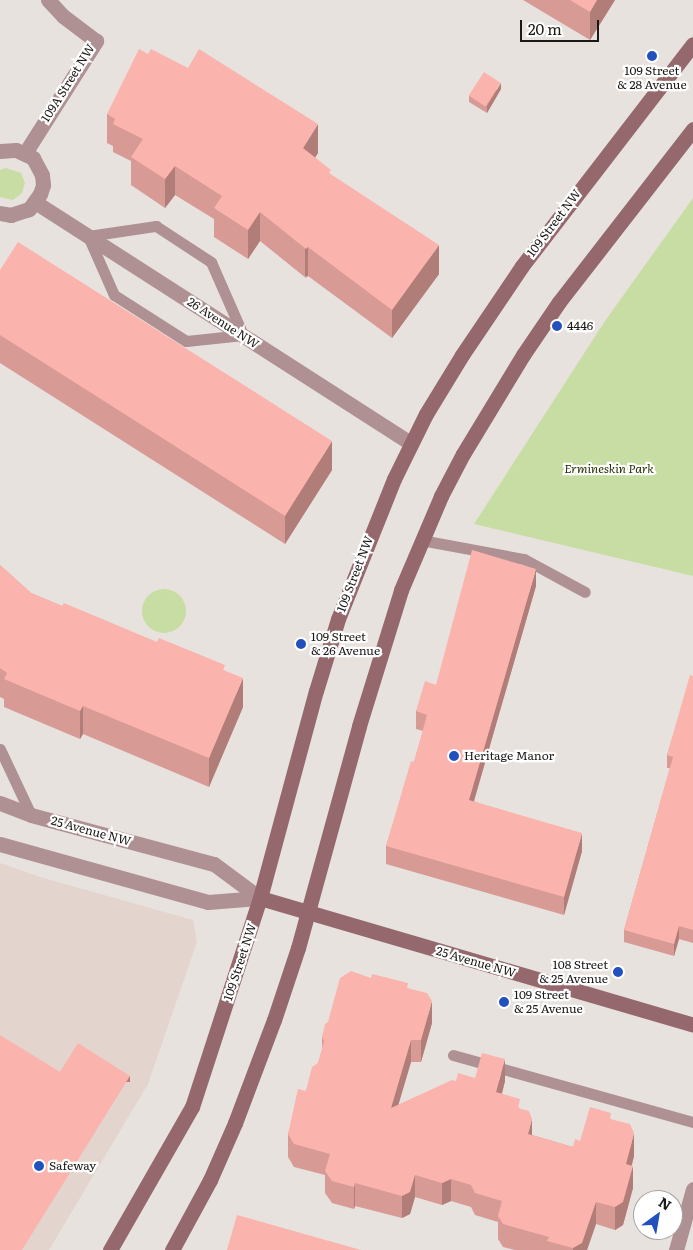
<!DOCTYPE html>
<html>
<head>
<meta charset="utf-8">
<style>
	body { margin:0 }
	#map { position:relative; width:693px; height:1250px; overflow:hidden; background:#e8e2de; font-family:Literata,serif }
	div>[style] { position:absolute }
	.built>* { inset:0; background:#e3d5cd }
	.green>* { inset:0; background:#c7dda3 }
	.round { border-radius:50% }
	.lane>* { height:11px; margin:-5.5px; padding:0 5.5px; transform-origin:5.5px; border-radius:5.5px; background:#af9093 }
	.street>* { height:15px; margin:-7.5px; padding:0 7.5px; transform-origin:7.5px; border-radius:7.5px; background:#af9093 }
	.secondary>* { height:15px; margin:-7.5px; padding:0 7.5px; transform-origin:7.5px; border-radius:7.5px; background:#94686d }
	.wall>* { inset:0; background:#d89a95 }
	.shaded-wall>* { inset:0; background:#b07d79; transform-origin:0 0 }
	.building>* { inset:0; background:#fbb3ad; transform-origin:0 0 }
	.dots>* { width:14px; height:14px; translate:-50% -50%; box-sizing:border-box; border:2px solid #fff; border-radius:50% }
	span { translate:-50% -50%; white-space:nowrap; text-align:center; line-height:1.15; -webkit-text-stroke:4.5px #fff; paint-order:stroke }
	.poi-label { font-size:12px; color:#1b1917 }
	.left { translate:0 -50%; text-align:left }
	.right { translate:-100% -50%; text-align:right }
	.street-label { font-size:12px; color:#1b1917 }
	.park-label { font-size:12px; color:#233103; font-style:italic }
	.north { position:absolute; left:633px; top:1190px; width:50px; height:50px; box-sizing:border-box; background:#fff; border:1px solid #a4a3a2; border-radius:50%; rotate:32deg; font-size:14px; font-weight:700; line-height:20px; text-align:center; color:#1b1917 }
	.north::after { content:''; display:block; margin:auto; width:18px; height:22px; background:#2250bd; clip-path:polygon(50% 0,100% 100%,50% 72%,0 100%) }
	.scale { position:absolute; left:520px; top:20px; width:79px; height:22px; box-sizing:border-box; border:2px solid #1b1917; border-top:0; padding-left:6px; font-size:15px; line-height:18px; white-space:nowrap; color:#1b1917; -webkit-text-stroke:4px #fff; paint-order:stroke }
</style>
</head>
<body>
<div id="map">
	<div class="built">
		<div style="clip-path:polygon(0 863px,40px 877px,193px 920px,197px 942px,148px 1084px,49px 1250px,0 1250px)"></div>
	</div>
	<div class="green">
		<div style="clip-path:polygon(6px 168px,21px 173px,25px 183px,22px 193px,13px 200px,0 197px,0 170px)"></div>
		<div style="clip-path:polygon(693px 198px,693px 576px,474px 524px,605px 321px)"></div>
		<div class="round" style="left:142px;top:589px;width:44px;height:44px"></div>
	</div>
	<div class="lane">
		<div style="left:156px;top:226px;width:66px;rotate:33.2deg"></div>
		<div style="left:211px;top:262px;width:80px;rotate:66.3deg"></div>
		<div style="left:243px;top:335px;width:57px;rotate:174deg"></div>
		<div style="left:186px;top:341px;width:85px;rotate:-147.4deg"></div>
		<div style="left:114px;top:295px;width:64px;rotate:-113.8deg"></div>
		<div style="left:88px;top:236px;width:69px;rotate:-8.4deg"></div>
		<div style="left:421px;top:540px;width:105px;rotate:10.5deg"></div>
		<div style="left:524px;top:559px;width:69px;rotate:28.4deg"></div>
		<div style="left:0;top:749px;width:73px;rotate:64.8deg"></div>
		<div style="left:453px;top:1055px;width:249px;rotate:15.6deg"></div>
	</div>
	<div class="street">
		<div style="left:0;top:151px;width:16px;rotate:-4deg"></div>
		<div style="left:16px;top:150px;width:19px;rotate:25deg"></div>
		<div style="left:33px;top:158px;width:19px;rotate:62deg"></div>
		<div style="left:42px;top:175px;width:10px;rotate:84deg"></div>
		<div style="left:43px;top:185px;width:9px;rotate:108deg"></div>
		<div style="left:40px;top:194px;width:19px;rotate:126deg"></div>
		<div style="left:29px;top:209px;width:19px;rotate:162deg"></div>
		<div style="left:11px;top:215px;width:11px;rotate:-170deg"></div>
		<div style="left:25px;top:153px;width:133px;rotate:-57.6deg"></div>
		<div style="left:96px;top:41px;width:41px;rotate:-142.9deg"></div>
		<div style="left:63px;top:16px;width:22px;rotate:-133deg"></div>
		<div style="left:35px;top:202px;width:447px;rotate:32.7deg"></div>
		<div style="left:0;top:803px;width:33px;rotate:21deg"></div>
		<div style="left:31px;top:815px;width:189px;rotate:15deg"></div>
		<div style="left:214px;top:864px;width:57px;rotate:36.5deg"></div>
		<div style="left:0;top:844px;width:216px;rotate:15.6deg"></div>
		<div style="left:208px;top:902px;width:52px;rotate:-4.4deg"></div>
		<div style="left:676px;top:1250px;width:63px;rotate:-74.4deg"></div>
	</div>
	<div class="secondary">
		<div style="left:260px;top:898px;width:451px;rotate:16.3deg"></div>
		<div style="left:110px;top:1250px;width:165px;rotate:-60.2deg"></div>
		<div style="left:192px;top:1107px;width:220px;rotate:-72deg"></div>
		<div style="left:260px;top:898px;width:214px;rotate:-74.9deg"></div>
		<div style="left:316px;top:691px;width:75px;rotate:-73deg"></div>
		<div style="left:338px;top:619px;width:151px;rotate:-68.2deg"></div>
		<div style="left:394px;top:479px;width:72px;rotate:-63.8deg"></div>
		<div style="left:426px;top:414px;width:69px;rotate:-58.6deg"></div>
		<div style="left:462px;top:355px;width:107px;rotate:-56deg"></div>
		<div style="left:522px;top:266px;width:280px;rotate:-52.4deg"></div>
		<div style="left:172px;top:1250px;width:80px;rotate:-61.5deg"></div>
		<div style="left:210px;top:1180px;width:62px;rotate:-66.3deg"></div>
		<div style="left:235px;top:1123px;width:110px;rotate:-69.3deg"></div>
		<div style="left:274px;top:1020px;width:76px;rotate:-71.6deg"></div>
		<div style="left:298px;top:948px;width:230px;rotate:-74.6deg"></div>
		<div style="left:359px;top:726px;width:142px;rotate:-72.8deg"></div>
		<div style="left:401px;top:590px;width:102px;rotate:-66.9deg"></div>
		<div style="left:441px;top:496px;width:47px;rotate:-62.4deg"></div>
		<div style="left:463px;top:454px;width:116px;rotate:-58.8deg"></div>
		<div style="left:523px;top:355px;width:64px;rotate:-55.8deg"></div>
		<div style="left:559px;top:302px;width:219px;rotate:-52.2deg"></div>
	</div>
	<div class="wall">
		<div style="clip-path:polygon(523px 0,615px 0,590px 40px)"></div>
		<div style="clip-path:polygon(501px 89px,487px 113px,469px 102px,469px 96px)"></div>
		<div style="clip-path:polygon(107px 114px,318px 153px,315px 157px,331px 175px,439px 274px,392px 338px,308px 276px,306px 278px,260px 241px,248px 259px,214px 237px,214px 219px,175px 195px,165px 208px,131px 185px,131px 161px,113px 152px,113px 146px,107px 143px)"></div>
		<div style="clip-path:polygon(0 270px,332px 470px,285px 544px,0 363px)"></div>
		<div style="clip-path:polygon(0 565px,31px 593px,62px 606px,225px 671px,243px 707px,209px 787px,83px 734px,80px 739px,4px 707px,4px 699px,0 697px)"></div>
		<div style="clip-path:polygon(536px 586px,474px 801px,582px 851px,564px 915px,386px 864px,386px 846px,414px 762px,423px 731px,416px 729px,416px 711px,436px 685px)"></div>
		<div style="clip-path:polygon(693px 676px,693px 943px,679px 939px,674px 956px,624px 942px,624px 930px,670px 768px,667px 768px,667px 755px)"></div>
		<div style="clip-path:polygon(408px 988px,432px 1023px,421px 1062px,411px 1062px,398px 1105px,456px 1081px,475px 1078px,505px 1081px,502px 1094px,520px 1109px,532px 1135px,573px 1147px,611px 1119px,634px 1156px,632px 1165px,633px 1188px,623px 1225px,615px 1230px,596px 1224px,587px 1250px,515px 1250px,503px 1247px,498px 1239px,498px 1222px,475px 1215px,471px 1207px,451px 1201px,442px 1205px,415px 1197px,410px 1214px,402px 1218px,355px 1206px,354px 1209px,332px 1203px,325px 1193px,325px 1175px,294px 1167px,288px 1157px,288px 1134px,306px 1091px,318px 1063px,322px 1051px,322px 1037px)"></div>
	</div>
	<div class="shaded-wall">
		<div style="clip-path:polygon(597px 0,615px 0,590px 40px,590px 12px)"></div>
		<div style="clip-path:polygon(501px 83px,501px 89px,487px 113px,487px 106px)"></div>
		<div style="clip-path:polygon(318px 124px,318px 153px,303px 176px,303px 148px)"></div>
		<div style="clip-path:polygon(175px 166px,175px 195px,165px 208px,165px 179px)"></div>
		<div style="clip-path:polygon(260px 212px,260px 241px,248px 259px,248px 230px)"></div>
		<div style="clip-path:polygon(439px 245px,439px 274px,392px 338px,392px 310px)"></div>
		<div style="left:308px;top:247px;width:29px;height:3px;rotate:90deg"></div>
		<div style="clip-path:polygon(332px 441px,332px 470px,285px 544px,285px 516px)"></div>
		<div style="clip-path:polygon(536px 569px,536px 586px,469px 818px,469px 800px)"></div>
		<div style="clip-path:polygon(243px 678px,243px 707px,209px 787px,209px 758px)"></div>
		<div style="clip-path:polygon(83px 706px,83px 734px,80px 739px,80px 711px)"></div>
		<div style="clip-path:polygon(582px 833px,582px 851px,564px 915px,564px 897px)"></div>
		<div style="clip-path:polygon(679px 926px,679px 939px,674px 956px,674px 944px)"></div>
		<div style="clip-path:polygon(432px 1001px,432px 1023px,421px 1062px,421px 1040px)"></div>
		<div style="clip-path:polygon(411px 1040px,411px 1062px,391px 1130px,391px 1108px)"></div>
		<div style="clip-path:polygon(505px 1059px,505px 1081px,496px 1115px,496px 1092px)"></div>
		<div style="left:130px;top:1076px;width:6px;height:205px;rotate:90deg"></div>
		<div style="clip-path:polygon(532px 1119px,532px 1141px,528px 1134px)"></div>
		<div style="clip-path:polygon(634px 1133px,634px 1156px,626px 1186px,626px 1164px)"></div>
		<div style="clip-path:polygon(633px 1166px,633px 1188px,623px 1225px,615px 1230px,615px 1207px)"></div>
		<div style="clip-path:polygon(415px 1175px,415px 1197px,410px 1214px,402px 1218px,402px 1196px)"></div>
		<div style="clip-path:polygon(451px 1179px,451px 1201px,442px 1205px,442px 1183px)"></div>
		<div style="clip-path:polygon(355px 1183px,355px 1206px,354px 1209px,354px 1187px)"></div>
		<div style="clip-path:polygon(596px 1202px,596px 1224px,587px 1250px,573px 1250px,573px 1248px)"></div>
	</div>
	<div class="building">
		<div style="clip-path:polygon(570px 0,597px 0,590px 12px)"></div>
		<div style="clip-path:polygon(139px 49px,148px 54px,151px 49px,188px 68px,199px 49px,318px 124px,303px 148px,331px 170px,329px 173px,439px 245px,392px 310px,308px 247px,306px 249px,260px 212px,248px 230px,214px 208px,222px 196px,175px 166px,165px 179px,131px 157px,143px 139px,113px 124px,115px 119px,107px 114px)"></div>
		<div style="left:484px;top:72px;width:20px;height:28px;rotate:33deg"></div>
		<div style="clip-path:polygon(18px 242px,332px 441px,285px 516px,0 335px,0 270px)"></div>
		<div style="clip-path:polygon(472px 550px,536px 569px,469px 800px,582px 833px,564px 897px,386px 846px,411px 761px,414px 762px,427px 715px,416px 711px,425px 681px,436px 685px)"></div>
		<div style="clip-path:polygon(0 565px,31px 593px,62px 606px,64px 603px,157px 642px,159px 638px,225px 665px,223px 670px,243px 678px,209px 758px,83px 706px,80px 711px,4px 679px,7px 673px,0 668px)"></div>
		<div style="clip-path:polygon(690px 675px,693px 676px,693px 930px,679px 926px,674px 944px,624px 930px,673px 757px,667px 755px)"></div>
		<div style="clip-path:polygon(351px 971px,371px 978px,372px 974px,408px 983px,407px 988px,427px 993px,432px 1001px,421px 1040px,411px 1040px,391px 1108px,452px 1080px,456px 1081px,458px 1073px,475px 1078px,482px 1053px,505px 1059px,496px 1092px,520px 1099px,518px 1108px,529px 1111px,532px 1119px,528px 1134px,573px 1147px,575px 1139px,580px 1141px,590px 1107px,611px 1113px,610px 1119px,630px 1124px,634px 1133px,626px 1164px,633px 1166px,623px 1202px,615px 1207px,596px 1202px,582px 1243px,573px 1248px,547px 1241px,549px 1237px,503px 1224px,498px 1216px,502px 1201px,475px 1193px,471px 1185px,451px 1179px,442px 1183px,415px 1175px,410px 1192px,402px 1196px,355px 1183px,354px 1187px,332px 1181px,325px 1171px,330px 1154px,294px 1144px,288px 1134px,298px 1089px,306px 1091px,312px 1067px,318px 1063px,324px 1041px,322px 1037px,325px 1024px,328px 1022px,340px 978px)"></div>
		<div style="clip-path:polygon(0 1035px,60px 1072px,78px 1043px,130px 1076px,22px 1250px,0 1250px)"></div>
		<div style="clip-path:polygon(237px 1215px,361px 1250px,227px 1250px)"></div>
	</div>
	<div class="dots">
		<div style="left:652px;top:56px;background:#2250bd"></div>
		<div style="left:557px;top:326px;background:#2250bd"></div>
		<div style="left:301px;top:644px;background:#2250bd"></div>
		<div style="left:454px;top:756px;background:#2250bd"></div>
		<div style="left:618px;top:972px;background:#2250bd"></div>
		<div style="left:504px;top:1002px;background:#2250bd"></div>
		<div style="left:39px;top:1166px;background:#2250bd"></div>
	</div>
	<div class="poi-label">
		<span style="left:652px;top:78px">109 Street<br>&amp; 28 Avenue</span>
		<span class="left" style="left:567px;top:326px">4446</span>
		<span class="left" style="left:311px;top:644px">109 Street<br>&amp; 26 Avenue</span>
		<span class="left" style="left:464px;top:756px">Heritage Manor</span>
		<span class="right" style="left:608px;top:972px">108 Street<br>&amp; 25 Avenue</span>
		<span class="left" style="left:514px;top:1002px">109 Street<br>&amp; 25 Avenue</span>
		<span class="left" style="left:49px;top:1166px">Safeway</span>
	</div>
	<div class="street-label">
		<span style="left:68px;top:83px;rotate:-58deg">109A Street NW</span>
		<span style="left:554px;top:223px;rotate:-53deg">109 Street NW</span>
		<span style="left:223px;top:323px;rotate:33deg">26 Avenue NW</span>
		<span style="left:355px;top:574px;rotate:-69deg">109 Street NW</span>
		<span style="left:91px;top:831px;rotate:15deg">25 Avenue NW</span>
		<span style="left:240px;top:962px;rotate:-72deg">109 Street NW</span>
		<span style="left:476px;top:962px;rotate:16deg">25 Avenue NW</span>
	</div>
	<div class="park-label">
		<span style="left:609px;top:469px">Ermineskin Park</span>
	</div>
	<div class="north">N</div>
	<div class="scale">20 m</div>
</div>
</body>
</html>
